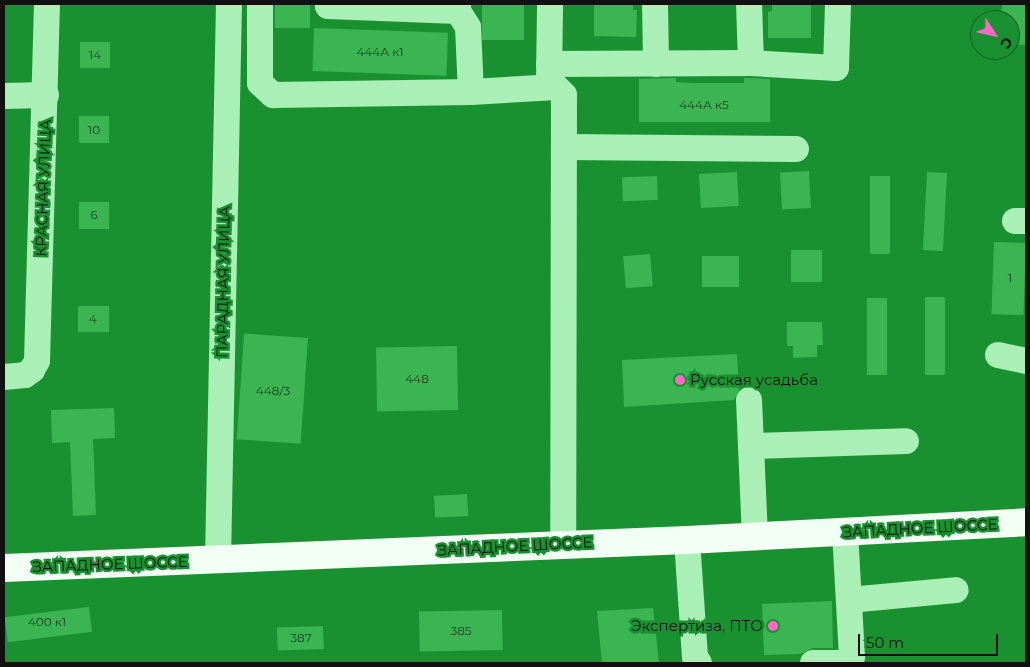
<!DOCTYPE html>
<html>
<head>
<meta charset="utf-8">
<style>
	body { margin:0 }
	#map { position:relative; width:1030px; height:667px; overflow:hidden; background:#1a9131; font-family:Montserrat,sans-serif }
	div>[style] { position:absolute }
	.building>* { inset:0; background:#3ab551; transform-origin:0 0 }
	.minor>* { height:26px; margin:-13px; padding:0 13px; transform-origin:13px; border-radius:13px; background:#a9efb6 }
	.major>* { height:28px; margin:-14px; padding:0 14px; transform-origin:14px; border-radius:14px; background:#f1fff5 }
	.dots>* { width:14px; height:14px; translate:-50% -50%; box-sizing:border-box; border:2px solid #1a9131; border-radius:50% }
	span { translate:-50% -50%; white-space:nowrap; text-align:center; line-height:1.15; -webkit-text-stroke:5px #1a9131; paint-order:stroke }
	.number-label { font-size:12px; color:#1b3a21 }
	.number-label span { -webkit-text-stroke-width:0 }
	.street-label { font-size:15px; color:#111 }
	.poi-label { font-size:15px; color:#111 }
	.left { translate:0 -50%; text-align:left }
	.right { translate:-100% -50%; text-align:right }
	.frame { position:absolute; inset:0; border:5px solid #111; pointer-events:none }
	.north { position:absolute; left:970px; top:10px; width:50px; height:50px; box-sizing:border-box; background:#1a9131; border:1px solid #165e24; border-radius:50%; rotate:125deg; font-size:14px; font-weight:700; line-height:20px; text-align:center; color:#111 }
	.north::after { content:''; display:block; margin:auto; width:18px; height:22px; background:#ff67cb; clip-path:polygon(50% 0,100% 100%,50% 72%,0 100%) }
	.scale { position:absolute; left:858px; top:634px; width:140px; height:22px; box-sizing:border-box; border:2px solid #111; border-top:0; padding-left:6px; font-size:15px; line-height:18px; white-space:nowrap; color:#111; -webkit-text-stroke:4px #1a9131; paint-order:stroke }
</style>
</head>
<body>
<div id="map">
	<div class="building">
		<div style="left:275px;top:4px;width:35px;height:24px"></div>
		<div style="left:482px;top:4px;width:42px;height:36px"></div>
		<div style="clip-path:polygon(594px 4px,633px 4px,633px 10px,637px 10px,636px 37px,594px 36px)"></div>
		<div style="clip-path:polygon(772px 4px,811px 4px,811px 38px,768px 38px,768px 12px,772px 11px)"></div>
		<div style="clip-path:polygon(1002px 4px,1026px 4px,1026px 45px,1010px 44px,1010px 20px,1001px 20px)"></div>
		<div style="left:314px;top:28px;width:134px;height:43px;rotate:2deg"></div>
		<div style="left:80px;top:42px;width:30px;height:26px"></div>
		<div style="clip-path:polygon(676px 78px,676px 82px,693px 83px,744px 83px,744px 78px,770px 79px,770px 122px,639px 122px,639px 79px)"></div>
		<div style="left:79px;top:116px;width:30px;height:27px"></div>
		<div style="left:809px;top:171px;width:37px;height:29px;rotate:87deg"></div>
		<div style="left:737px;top:172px;width:34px;height:38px;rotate:87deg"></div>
		<div style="left:927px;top:172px;width:20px;height:78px;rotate:3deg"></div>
		<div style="left:657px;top:176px;width:24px;height:35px;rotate:88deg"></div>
		<div style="left:870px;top:176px;width:20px;height:78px"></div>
		<div style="left:79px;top:202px;width:30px;height:27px"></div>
		<div style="left:994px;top:242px;width:32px;height:72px;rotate:2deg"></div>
		<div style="left:822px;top:250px;width:32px;height:31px;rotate:90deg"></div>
		<div style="left:650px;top:254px;width:32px;height:27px;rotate:85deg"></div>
		<div style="left:739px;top:256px;width:31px;height:37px;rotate:90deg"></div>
		<div style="left:925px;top:297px;width:20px;height:78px"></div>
		<div style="left:867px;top:298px;width:20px;height:77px"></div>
		<div style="left:78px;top:306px;width:31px;height:26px"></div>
		<div style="clip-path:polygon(787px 322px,822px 322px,823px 345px,817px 345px,817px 357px,793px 358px,793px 346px,787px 346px)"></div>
		<div style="left:308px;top:338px;width:106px;height:64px;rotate:94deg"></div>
		<div style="left:457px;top:346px;width:64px;height:81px;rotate:89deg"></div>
		<div style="clip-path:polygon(737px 354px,739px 390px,734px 400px,624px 407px,622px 360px)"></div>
		<div style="clip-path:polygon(114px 408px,115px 438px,93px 439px,96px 515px,73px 516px,70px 442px,52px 443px,51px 410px)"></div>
		<div style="left:467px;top:494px;width:22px;height:33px;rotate:87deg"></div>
		<div style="clip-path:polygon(832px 601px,833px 648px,813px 648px,801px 654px,764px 655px,762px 604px)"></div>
		<div style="left:89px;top:607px;width:25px;height:85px;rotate:83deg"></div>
		<div style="clip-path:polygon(653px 608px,659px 663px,602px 663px,597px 611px)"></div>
		<div style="left:502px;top:610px;width:40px;height:83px;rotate:89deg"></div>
		<div style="left:323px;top:626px;width:23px;height:46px;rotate:88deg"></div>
	</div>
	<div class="minor">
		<div style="left:260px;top:4px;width:79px;rotate:90deg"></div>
		<div style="left:260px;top:83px;width:18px;rotate:43deg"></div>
		<div style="left:273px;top:95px;width:198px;rotate:-0.9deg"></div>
		<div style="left:471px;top:92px;width:85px;rotate:-3.4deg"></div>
		<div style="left:556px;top:87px;width:11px;rotate:45deg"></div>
		<div style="left:564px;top:95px;width:449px;rotate:90.1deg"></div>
		<div style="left:328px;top:4px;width:2px;rotate:90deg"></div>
		<div style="left:328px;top:6px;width:130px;rotate:2.2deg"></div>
		<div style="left:458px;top:4px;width:7px;rotate:90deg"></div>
		<div style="left:458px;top:11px;width:19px;rotate:58deg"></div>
		<div style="left:468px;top:27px;width:65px;rotate:87.4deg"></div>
		<div style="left:655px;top:4px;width:60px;rotate:89deg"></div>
		<div style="left:751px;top:63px;width:85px;rotate:3.4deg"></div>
		<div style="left:836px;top:68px;width:64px;rotate:-88.2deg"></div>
		<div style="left:549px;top:64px;width:202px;rotate:-0.3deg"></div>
		<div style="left:751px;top:63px;width:59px;rotate:-91.9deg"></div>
		<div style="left:549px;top:80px;width:76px;rotate:-89.2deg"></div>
		<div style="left:4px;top:96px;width:42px;rotate:-1.4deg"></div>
		<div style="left:566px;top:147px;width:230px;rotate:0.5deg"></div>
		<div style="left:1015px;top:221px;width:11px"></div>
		<div style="left:998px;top:355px;width:29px;rotate:12deg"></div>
		<div style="left:4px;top:377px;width:21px;rotate:-5deg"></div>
		<div style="left:25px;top:375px;width:9px;rotate:-36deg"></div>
		<div style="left:32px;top:370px;width:10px;rotate:-61deg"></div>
		<div style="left:37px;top:361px;width:357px;rotate:-88.4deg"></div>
		<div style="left:749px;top:400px;width:136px;rotate:87.5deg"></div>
		<div style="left:751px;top:446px;width:155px;rotate:-1.8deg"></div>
		<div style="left:687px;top:540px;width:117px;rotate:86.1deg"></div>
		<div style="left:695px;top:657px;width:7px;rotate:56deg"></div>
		<div style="left:218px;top:560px;width:556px;rotate:-88.87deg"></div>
		<div style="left:849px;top:600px;width:107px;rotate:-5.3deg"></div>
		<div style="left:813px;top:663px;width:31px"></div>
		<div style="left:844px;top:663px;width:10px;rotate:-37deg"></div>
		<div style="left:852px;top:657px;width:124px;rotate:-93.2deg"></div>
	</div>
	<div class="major">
		<div style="left:4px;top:568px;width:684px;rotate:-2.35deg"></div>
		<div style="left:687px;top:540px;width:339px;rotate:-3deg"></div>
	</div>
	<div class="dots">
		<div style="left:680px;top:380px;background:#ff67cb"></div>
		<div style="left:773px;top:626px;background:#ff67cb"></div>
	</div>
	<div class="number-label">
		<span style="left:380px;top:52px">444А к1</span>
		<span style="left:95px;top:55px">14</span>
		<span style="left:704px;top:105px">444А к5</span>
		<span style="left:94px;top:130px">10</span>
		<span style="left:94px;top:215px">6</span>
		<span style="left:1010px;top:278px">1</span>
		<span style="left:93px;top:319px">4</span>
		<span style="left:417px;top:379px">448</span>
		<span style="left:273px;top:391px">448/3</span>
		<span style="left:47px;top:622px">400 к1</span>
		<span style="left:461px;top:631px">385</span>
		<span style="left:301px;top:638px">387</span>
	</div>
	<div class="street-label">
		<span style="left:43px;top:188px;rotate:-88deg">КРАСНАЯ УЛИЦА</span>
		<span style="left:223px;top:282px;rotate:-89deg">ПАРАДНАЯ УЛИЦА</span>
		<span style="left:920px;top:528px;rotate:-3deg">ЗАПАДНОЕ ШОССЕ</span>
		<span style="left:515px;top:546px;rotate:-3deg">ЗАПАДНОЕ ШОССЕ</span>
		<span style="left:110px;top:564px;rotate:-2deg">ЗАПАДНОЕ ШОССЕ</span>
	</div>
	<div class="poi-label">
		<span class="left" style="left:690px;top:380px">Русская усадьба</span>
		<span class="right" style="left:763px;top:626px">Экспертиза, ПТО</span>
	</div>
	<div class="frame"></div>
	<div class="north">С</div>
	<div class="scale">50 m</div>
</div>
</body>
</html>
